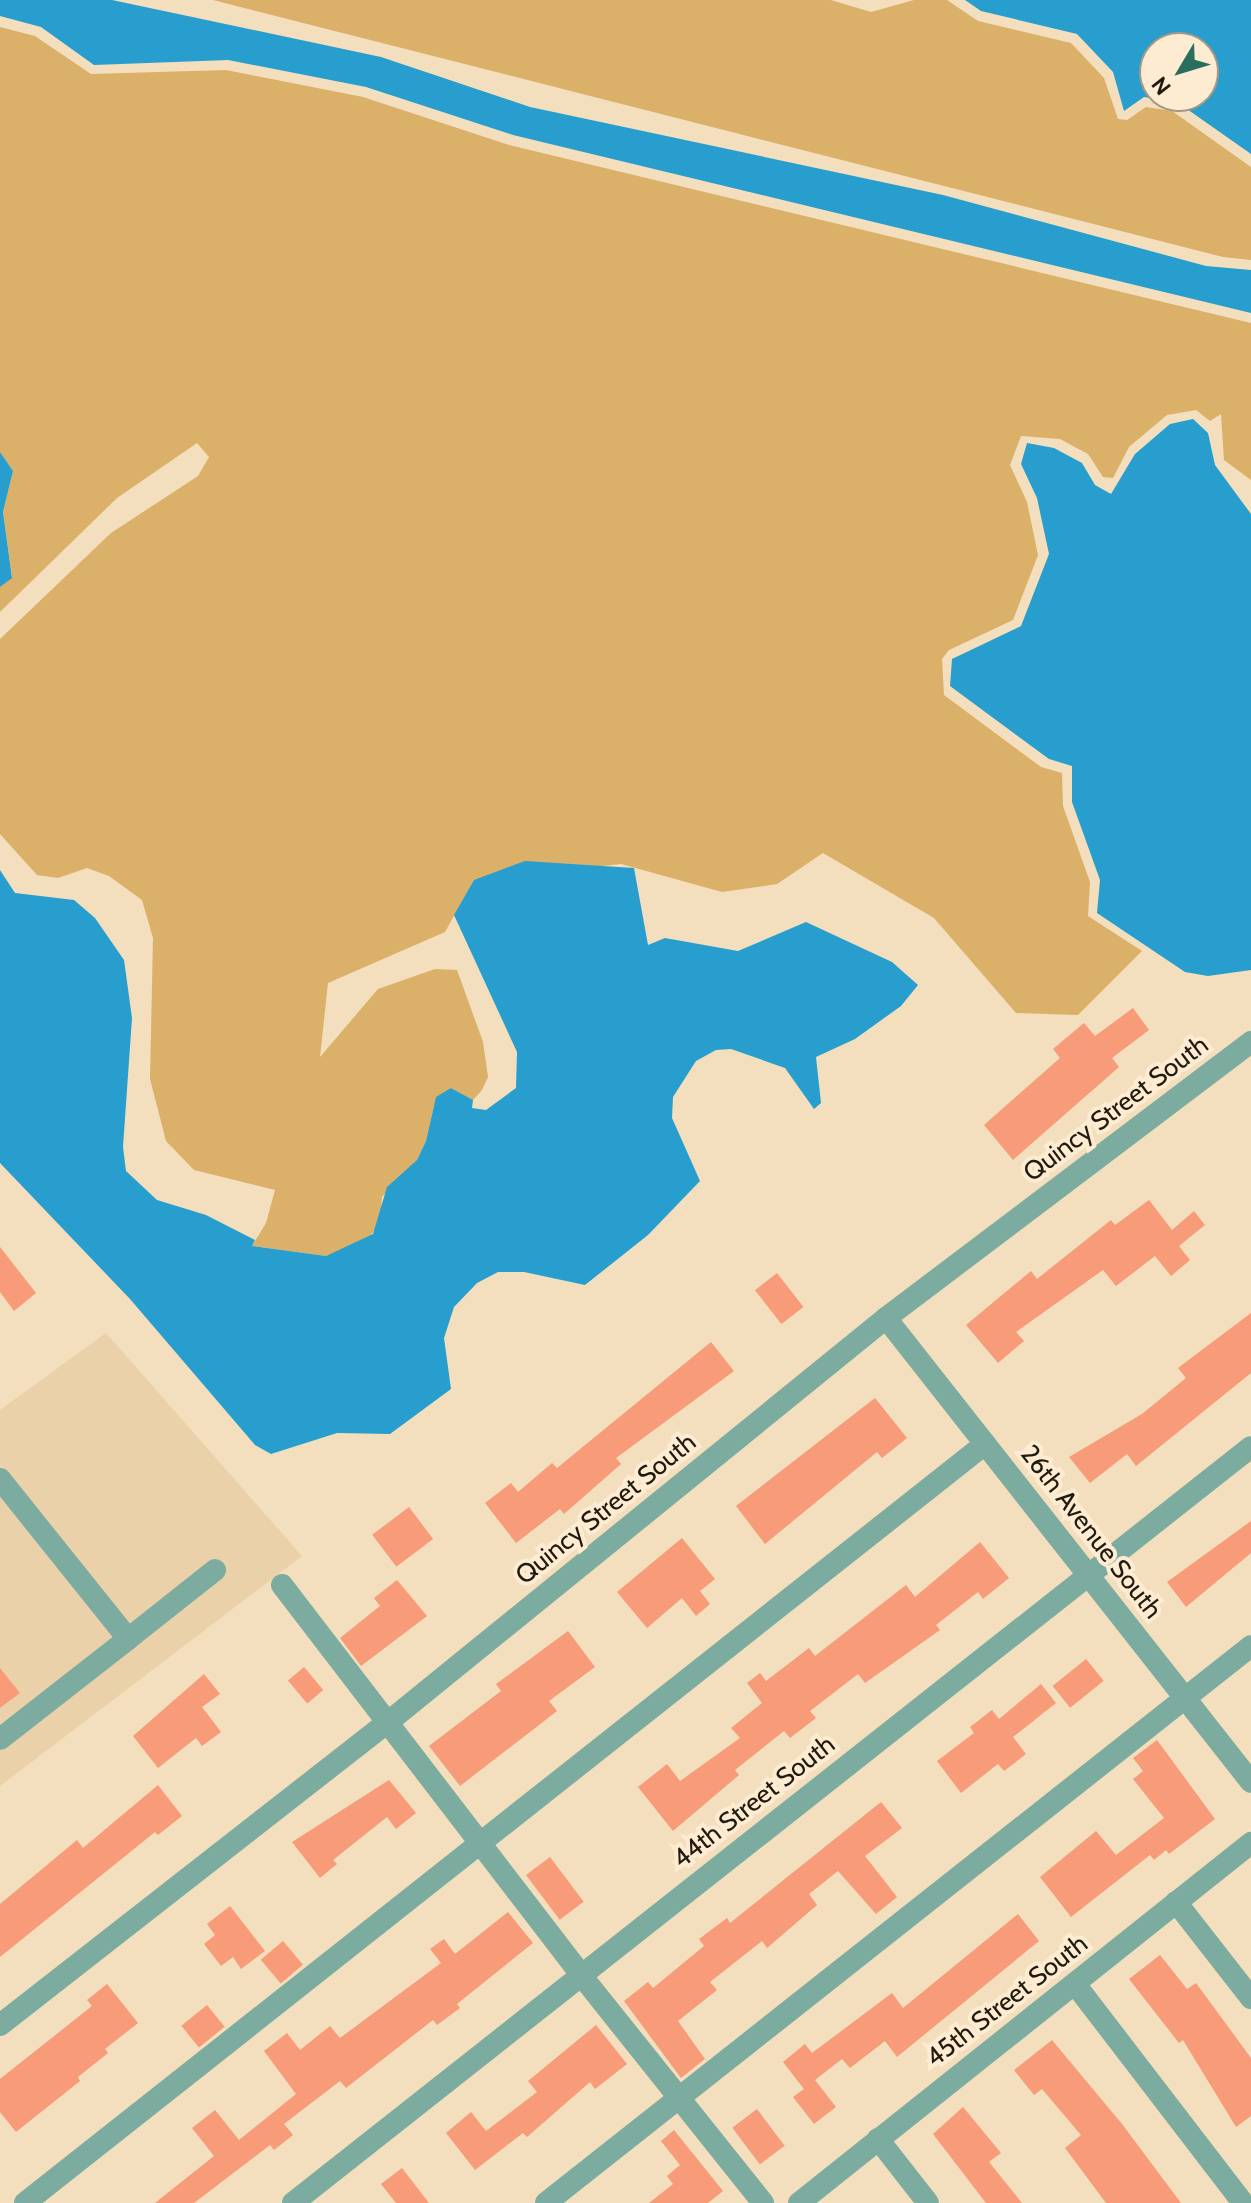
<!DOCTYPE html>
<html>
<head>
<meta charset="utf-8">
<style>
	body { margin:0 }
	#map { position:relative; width:1251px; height:2203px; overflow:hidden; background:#f3debd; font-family:Cabin,sans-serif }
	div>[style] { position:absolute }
	.built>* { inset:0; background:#ead1aa }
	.green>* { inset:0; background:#dbb068 }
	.water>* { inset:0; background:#289ece }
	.building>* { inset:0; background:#f89b78; transform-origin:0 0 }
	.minor>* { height:22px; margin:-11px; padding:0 11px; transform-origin:11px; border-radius:11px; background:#7caca0 }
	span { translate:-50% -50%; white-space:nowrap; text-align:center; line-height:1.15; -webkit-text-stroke:8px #fdecd2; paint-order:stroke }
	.street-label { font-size:26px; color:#211a0e }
	.north { position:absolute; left:1139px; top:32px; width:80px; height:80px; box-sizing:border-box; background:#fdecd2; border:2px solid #a59884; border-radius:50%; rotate:232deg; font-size:22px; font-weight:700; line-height:32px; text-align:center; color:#211a0e }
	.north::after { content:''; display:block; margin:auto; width:28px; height:36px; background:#2a6e60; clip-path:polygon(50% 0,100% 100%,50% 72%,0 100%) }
</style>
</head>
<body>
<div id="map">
	<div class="built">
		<div style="clip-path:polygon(106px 1333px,302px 1556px,0 1786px,0 1410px)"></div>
	</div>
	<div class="green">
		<div style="clip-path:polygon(213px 0,831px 0,871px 12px,914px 0,947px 0,978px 21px,1071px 43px,1104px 78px,1118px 119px,1127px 120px,1146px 107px,1172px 111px,1251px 167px,1251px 260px,1223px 257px)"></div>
		<div style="clip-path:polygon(0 27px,35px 36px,91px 74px,226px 70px,363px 97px,509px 145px,1251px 323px,1251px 480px,1224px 460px,1221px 414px,1210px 421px,1196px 410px,1167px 415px,1129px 447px,1113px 478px,1103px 477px,1088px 454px,1060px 439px,1021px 436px,1010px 465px,1027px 502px,1038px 555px,1013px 620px,949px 650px,942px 659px,944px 695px,1041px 767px,1062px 773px,1063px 806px,1090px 882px,1088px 916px,1142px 951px,1078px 1015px,1016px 1013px,934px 918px,823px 853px,777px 884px,722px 892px,621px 864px,474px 880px,445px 932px,328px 983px,320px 1057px,378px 989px,435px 969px,457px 970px,483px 1042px,488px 1077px,482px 1090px,473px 1100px,451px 1088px,434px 1106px,426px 1141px,417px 1160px,382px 1197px,380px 1222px,367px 1241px,326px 1256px,252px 1246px,266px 1223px,275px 1190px,194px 1170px,166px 1141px,150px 1079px,153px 938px,142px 900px,109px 876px,87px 868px,58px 878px,37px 875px,0 834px,0 639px,111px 533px,198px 476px,209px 457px,197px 443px,117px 498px,0 612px,0 587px,12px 577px,3px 512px,13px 471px,0 452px)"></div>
	</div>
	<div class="water">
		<div style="clip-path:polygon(0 0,112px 0,381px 57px,530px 107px,943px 195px,1206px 266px,1251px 270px,1251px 313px,513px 135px,366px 87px,228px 60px,94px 65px,41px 27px,0 16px)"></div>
		<div style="clip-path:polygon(evenodd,965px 0,1251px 0,1251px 154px,1177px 102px,1144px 97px,1124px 111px,1113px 72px,1077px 34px,981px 11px,965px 0,1155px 48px,1203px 48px,1203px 96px,1155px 96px,1155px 48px)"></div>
		<div style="clip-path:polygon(1193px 419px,1208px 433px,1215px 465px,1251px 514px,1251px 970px,1208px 976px,1185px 972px,1097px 913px,1100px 880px,1072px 802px,1072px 766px,1049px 759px,950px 686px,952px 659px,1021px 626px,1049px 554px,1037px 498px,1021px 464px,1027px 443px,1054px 448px,1082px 463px,1095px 485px,1111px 494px,1135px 454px,1170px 424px)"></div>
		<div style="clip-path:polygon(0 452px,13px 471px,3px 512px,12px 578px,0 587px)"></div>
		<div style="clip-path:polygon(525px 861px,634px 868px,648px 945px,665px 938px,738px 951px,806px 922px,892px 962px,918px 985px,901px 1006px,855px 1039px,816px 1057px,821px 1103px,814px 1109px,785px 1068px,731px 1049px,716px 1050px,696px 1061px,673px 1097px,672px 1118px,700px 1181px,648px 1235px,585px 1285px,524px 1272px,498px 1272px,477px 1283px,454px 1307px,444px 1338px,451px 1389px,390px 1434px,337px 1433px,271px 1454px,255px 1445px,130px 1299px,0 1163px,0 870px,15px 893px,74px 900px,95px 918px,124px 960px,132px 1018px,123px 1147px,126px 1171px,157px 1200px,206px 1215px,255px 1240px,252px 1246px,326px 1256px,373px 1234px,387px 1187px,417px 1160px,426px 1141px,436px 1097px,451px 1088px,473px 1100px,472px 1108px,486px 1110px,516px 1088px,517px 1052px,454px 915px,474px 880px)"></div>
	</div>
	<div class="building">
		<div style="clip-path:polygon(1133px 1008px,1149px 1030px,1112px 1058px,1119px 1067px,1013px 1160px,984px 1125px,1060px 1058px,1053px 1049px,1084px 1023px,1095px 1036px)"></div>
		<div style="clip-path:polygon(1149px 1200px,1172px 1230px,1194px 1211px,1205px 1225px,1179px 1246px,1190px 1260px,1171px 1276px,1155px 1256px,1116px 1286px,1103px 1270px,1016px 1332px,1024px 1341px,998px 1363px,966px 1325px,1031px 1271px,1037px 1279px,1111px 1220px,1115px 1225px)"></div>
		<div style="clip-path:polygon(0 1247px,36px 1293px,14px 1311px,0 1292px)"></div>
		<div style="left:777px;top:1273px;width:43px;height:28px;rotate:52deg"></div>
		<div style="clip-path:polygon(1251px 1313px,1251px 1373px,1136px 1466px,1127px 1454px,1090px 1483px,1069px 1457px,1142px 1414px,1186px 1378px,1178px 1368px)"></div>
		<div style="clip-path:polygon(711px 1342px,734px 1371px,616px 1458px,621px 1464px,564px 1514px,560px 1509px,516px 1543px,485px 1503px,511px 1483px,518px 1492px,552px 1463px,557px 1468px)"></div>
		<div style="clip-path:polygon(875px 1398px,907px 1438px,882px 1458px,877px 1452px,765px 1544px,736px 1506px)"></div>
		<div style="left:409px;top:1507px;width:40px;height:46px;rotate:53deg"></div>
		<div style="clip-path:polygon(1251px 1521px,1251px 1553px,1186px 1607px,1167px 1582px)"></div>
		<div style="clip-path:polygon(682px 1538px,715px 1579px,700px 1591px,710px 1604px,696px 1616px,682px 1598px,647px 1628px,617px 1592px)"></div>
		<div style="clip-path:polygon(980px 1542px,1009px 1578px,983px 1599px,978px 1592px,936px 1625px,940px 1630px,865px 1683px,858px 1674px,810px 1711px,816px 1718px,790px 1738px,784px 1731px,735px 1770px,739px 1775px,673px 1831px,638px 1787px,667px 1764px,680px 1781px,740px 1738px,731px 1728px,762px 1703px,747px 1683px,760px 1673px,766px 1681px,809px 1648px,815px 1656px,906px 1585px,915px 1597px)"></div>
		<div style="clip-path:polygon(397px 1580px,427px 1616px,361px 1666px,340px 1638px,380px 1606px,374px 1598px)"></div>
		<div style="clip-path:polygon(568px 1631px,595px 1667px,549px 1701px,557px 1711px,460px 1786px,429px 1746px,501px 1691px,496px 1684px)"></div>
		<div style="left:1086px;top:1659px;width:28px;height:43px;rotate:51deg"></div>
		<div style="left:304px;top:1667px;width:30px;height:21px;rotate:50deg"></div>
		<div style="clip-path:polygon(0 1668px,20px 1693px,0 1708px)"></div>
		<div style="clip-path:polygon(204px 1674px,220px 1694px,202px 1707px,221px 1732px,202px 1746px,196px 1738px,158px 1768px,133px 1736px)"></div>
		<div style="clip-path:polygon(1041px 1684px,1056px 1703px,1013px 1737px,1026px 1754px,1004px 1771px,998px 1764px,961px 1793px,937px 1761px,974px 1733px,970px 1727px,992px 1710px,999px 1719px)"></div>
		<div style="clip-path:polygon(1157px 1740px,1215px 1819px,1169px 1854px,1166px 1850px,1154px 1860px,1150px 1855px,1071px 1917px,1040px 1877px,1096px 1831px,1116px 1855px,1164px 1818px,1133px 1779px,1143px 1771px,1133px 1758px)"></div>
		<div style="clip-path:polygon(389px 1780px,416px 1813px,396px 1829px,387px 1817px,333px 1860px,337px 1864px,320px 1878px,292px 1842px)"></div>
		<div style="clip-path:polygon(158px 1785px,182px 1816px,158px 1835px,155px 1832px,0 1957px,0 1904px,77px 1840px,83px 1848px)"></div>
		<div style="clip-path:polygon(881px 1802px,902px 1828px,865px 1856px,897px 1897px,876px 1914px,838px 1871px,809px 1894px,817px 1905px,767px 1948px,762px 1941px,710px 1982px,717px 1990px,678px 2021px,705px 2059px,681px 2078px,624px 2001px,648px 1982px,653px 1988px,704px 1946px,699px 1939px,727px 1918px,730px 1923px)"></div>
		<div style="left:550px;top:1857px;width:56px;height:30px;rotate:53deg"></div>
		<div style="clip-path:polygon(230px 1906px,265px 1951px,241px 1969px,233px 1957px,221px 1966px,204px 1944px,215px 1935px,207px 1924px)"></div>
		<div style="clip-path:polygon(508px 1912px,533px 1943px,457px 2004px,460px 2008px,437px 2025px,433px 2020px,346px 2088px,340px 2081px,284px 2124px,293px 2135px,274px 2150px,270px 2145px,194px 2203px,155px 2203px,214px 2156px,192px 2128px,215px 2110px,239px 2140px,296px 2094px,264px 2051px,287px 2033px,300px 2050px,330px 2026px,340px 2038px,441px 1963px,430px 1949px,444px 1939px,455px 1954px)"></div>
		<div style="clip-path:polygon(1018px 1914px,1039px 1941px,897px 2057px,885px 2041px,850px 2068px,842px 2059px,815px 2080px,836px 2107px,814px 2124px,793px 2097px,804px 2089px,783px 2062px,805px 2044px,812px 2053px,892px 1993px,903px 2008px)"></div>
		<div style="left:283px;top:1941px;width:31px;height:29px;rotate:50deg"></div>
		<div style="clip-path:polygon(1160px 1955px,1187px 1989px,1196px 1983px,1251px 2058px,1251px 2116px,1236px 2127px,1183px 2040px,1179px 2043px,1129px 1979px)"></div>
		<div style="clip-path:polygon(107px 1984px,138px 2023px,105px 2049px,108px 2053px,78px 2077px,80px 2081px,16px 2132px,0 2112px,0 2079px,92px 2006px,87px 2000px)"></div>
		<div style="left:207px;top:2005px;width:28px;height:33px;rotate:51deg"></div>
		<div style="clip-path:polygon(596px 2025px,627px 2064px,595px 2089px,590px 2082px,527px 2137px,523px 2133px,475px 2170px,446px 2133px,471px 2112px,486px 2131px,537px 2092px,528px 2081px)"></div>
		<div style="clip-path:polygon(1052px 2040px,1122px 2124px,1181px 2203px,1106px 2203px,1065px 2148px,1081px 2135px,1042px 2089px,1034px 2095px,1014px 2070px)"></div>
		<div style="clip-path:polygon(963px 2107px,1001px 2153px,989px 2162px,1022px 2203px,986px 2203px,933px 2134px)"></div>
		<div style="left:757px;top:2109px;width:46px;height:31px;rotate:53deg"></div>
		<div style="clip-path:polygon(674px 2130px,723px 2191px,708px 2203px,649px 2203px,673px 2184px,667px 2176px,680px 2165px,661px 2141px)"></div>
		<div style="clip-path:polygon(402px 2168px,429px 2203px,396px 2203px,381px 2184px)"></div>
	</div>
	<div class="minor">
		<div style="left:886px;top:1318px;width:590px;rotate:51.81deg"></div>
		<div style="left:0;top:1479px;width:205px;rotate:51.3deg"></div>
		<div style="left:128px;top:1639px;width:162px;rotate:142deg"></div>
		<div style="left:282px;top:1585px;width:491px;rotate:52.5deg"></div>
		<div style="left:581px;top:1975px;width:292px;rotate:51.4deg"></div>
		<div style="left:128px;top:1639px;width:111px;rotate:-38.4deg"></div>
		<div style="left:1176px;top:1902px;width:122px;rotate:52deg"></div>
		<div style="left:1075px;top:1984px;width:276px;rotate:52.5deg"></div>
		<div style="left:0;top:2025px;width:491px;rotate:-38deg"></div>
		<div style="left:387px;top:1723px;width:643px;rotate:-39.06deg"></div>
		<div style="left:886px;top:1318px;width:458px;rotate:-37.1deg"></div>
		<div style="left:878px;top:2139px;width:81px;rotate:52deg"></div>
		<div style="left:25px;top:2203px;width:1224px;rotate:-38.33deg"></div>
		<div style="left:293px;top:2203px;width:1220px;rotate:-38.28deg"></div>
		<div style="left:546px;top:2203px;width:898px;rotate:-38.31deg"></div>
		<div style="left:799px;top:2203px;width:578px;rotate:-38.54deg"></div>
	</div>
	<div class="street-label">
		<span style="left:1116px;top:1109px;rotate:-37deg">Quincy Street South</span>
		<span style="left:606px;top:1509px;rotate:-39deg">Quincy Street South</span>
		<span style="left:1091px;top:1532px;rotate:52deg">26th Avenue South</span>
		<span style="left:754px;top:1802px;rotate:-38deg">44th Street South</span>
		<span style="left:1007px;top:2001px;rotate:-38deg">45th Street South</span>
	</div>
	<div class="north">N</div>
</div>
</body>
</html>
